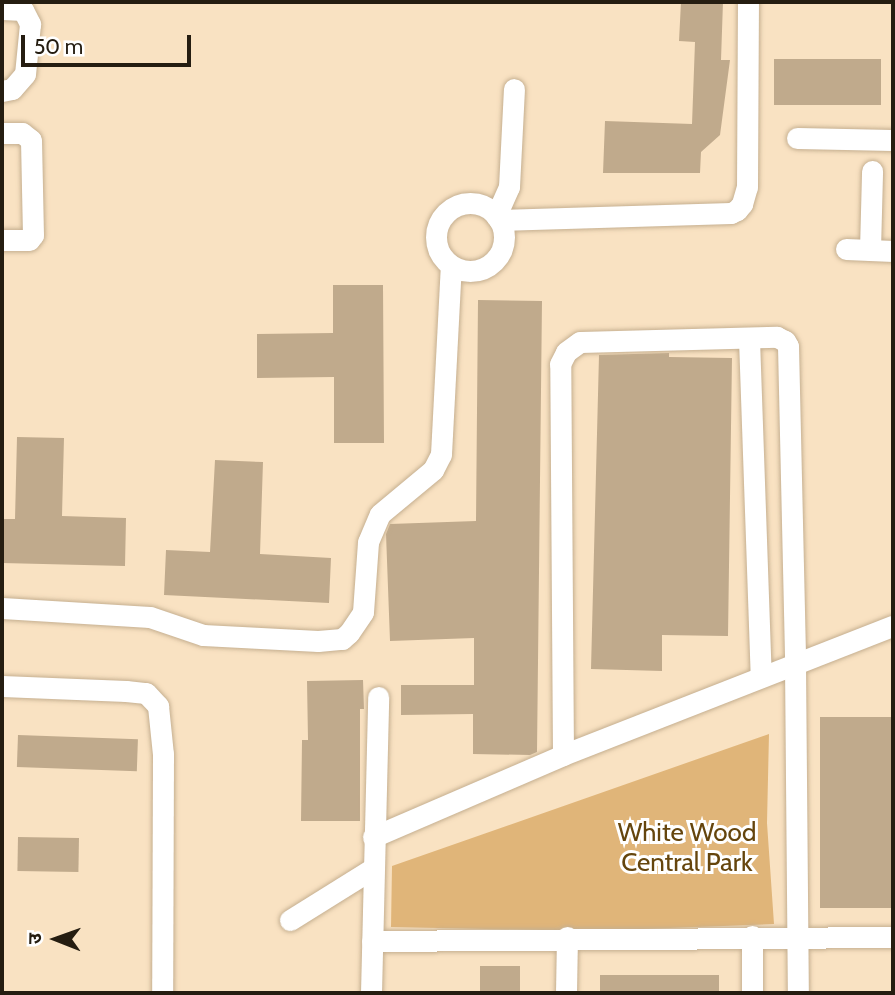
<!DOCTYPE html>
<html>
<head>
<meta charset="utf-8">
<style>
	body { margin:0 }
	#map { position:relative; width:895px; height:995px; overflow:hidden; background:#f9e2c2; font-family:Cabin,"Noto Sans Devanagari",sans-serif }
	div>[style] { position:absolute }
	.green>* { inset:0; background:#e0b579 }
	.building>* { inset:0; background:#c0aa8c; transform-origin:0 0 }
	.roads { filter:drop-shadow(0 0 2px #c5af90) drop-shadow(0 0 2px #c5af90) }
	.minor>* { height:21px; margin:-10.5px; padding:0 10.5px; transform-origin:10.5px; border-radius:10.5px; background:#fff }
	.minor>.ring { margin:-10.5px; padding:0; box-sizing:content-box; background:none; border:21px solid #fff; border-radius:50% }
	span { translate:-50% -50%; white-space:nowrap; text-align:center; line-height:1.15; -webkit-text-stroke:6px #fff; paint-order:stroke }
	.park-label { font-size:26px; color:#65450d }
	.frame { position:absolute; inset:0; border:4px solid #251d11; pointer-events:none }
	.north { position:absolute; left:21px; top:904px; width:70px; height:70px; -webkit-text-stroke:5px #fff; paint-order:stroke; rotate:271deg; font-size:19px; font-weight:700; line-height:28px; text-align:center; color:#251d11 }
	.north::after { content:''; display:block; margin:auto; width:24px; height:32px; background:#251d11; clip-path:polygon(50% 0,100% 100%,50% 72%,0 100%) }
	.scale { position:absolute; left:21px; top:35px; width:170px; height:32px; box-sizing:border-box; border:4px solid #251d11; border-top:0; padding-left:9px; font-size:21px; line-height:24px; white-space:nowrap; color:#251d11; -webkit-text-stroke:5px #fff; paint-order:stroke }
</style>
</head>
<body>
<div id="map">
	<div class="green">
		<div style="clip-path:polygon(769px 734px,767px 823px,774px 924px,589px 931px,391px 927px,392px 866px)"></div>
	</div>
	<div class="building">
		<div style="clip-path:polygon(681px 2px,723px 2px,721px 60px,730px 60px,720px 135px,701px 152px,700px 173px,603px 173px,605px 121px,692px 124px,695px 42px,679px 41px)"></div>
		<div style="left:774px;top:59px;width:107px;height:46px"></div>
		<div style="clip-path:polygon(333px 285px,383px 285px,384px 443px,334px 443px,334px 377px,257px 378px,257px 334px,333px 333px)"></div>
		<div style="clip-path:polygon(478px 300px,542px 301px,537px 752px,530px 755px,473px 754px,473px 714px,401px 715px,401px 685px,474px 685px,474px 638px,390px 641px,386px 534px,390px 524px,476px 521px)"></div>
		<div style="clip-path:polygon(669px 353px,669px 357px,732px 358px,728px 636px,662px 635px,662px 671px,591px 669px,599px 355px)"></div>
		<div style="clip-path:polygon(17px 437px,64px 438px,62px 516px,126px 518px,125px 566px,2px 563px,2px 519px,15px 519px)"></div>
		<div style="clip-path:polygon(215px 460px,263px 462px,260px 554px,331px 558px,329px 603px,164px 595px,166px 550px,210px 552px)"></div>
		<div style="clip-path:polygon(363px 680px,364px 709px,360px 709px,360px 821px,301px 821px,302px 740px,308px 740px,307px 681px)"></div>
		<div style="left:893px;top:717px;width:191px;height:73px;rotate:90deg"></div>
		<div style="left:18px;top:735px;width:120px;height:32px;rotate:2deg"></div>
		<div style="left:18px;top:837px;width:61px;height:34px;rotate:1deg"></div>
		<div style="left:480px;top:966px;width:40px;height:27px"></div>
		<div style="left:600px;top:975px;width:119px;height:18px"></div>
	</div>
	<div class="roads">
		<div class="minor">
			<div style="left:2px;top:9px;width:21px;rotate:3deg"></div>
			<div style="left:23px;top:10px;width:16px;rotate:63deg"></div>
			<div style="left:30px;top:24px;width:50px;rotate:95.7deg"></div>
			<div style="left:25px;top:74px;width:20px;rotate:131deg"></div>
			<div style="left:12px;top:89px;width:10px;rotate:169deg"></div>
			<div style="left:2px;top:133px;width:20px"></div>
			<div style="left:22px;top:133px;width:11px;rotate:38deg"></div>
			<div style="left:31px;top:140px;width:95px;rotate:88.8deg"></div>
			<div style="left:33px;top:235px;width:6px;rotate:129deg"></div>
			<div style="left:29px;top:240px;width:27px;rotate:180deg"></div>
			<div style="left:797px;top:138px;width:96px;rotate:1.2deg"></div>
			<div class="ring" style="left:436px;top:203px;width:47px;height:47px"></div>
			<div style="left:496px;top:216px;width:32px;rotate:-66deg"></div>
			<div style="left:509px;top:187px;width:98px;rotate:-87.1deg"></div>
			<div style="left:499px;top:220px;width:232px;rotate:-1.7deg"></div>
			<div style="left:731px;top:213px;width:7px;rotate:-27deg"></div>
			<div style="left:737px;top:210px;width:8px;rotate:-50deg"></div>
			<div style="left:742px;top:204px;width:18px;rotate:-74deg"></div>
			<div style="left:747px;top:187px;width:185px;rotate:-89.7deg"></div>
			<div style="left:846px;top:249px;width:47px;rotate:2.4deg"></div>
			<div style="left:870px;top:250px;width:79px;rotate:-88.5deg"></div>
			<div style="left:749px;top:339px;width:338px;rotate:88deg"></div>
			<div style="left:2px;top:608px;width:148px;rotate:3.5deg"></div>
			<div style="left:150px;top:617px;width:56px;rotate:18.8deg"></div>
			<div style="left:203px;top:635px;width:115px;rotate:3deg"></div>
			<div style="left:318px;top:641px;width:24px;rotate:-5deg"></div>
			<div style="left:342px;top:639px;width:9px;rotate:-41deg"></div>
			<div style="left:349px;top:633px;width:25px;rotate:-56deg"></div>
			<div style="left:363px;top:612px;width:70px;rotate:-85.9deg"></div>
			<div style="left:368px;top:542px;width:30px;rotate:-67deg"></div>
			<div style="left:380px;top:514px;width:69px;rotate:-39.7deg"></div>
			<div style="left:433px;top:470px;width:18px;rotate:-63deg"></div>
			<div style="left:441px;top:454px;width:188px;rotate:-87deg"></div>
			<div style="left:2px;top:686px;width:124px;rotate:2.3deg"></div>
			<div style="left:126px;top:691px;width:20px;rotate:6deg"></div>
			<div style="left:146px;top:693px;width:18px;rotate:47deg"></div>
			<div style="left:158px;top:706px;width:48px;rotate:84.1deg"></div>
			<div style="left:163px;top:754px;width:239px;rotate:90.2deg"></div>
			<div style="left:563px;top:755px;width:391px;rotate:-90.4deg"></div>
			<div style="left:560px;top:364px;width:13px;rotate:-63deg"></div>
			<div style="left:566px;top:352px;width:17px;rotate:-36deg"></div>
			<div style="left:580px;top:342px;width:197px;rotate:-1.5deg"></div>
			<div style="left:777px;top:337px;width:9px;rotate:27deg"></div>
			<div style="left:785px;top:341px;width:6px;rotate:59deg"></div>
			<div style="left:788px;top:346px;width:318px;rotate:88.7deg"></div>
			<div style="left:795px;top:664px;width:329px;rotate:89.5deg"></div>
			<div style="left:373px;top:837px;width:207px;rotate:-23.3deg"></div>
			<div style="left:563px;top:755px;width:354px;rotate:-21.4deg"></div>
			<div style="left:290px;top:920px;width:97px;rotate:-31.9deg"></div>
			<div style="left:372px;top:941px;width:521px;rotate:-0.44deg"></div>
			<div style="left:371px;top:993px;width:296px;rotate:-88.6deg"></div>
			<div style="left:566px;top:993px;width:56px;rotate:-89deg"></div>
			<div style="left:752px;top:993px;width:57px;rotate:-90deg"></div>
		</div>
	</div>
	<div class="park-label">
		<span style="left:687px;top:848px">White Wood<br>Central Park</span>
	</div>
	<div class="frame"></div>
	<div class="north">उ</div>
	<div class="scale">50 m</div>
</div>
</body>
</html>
